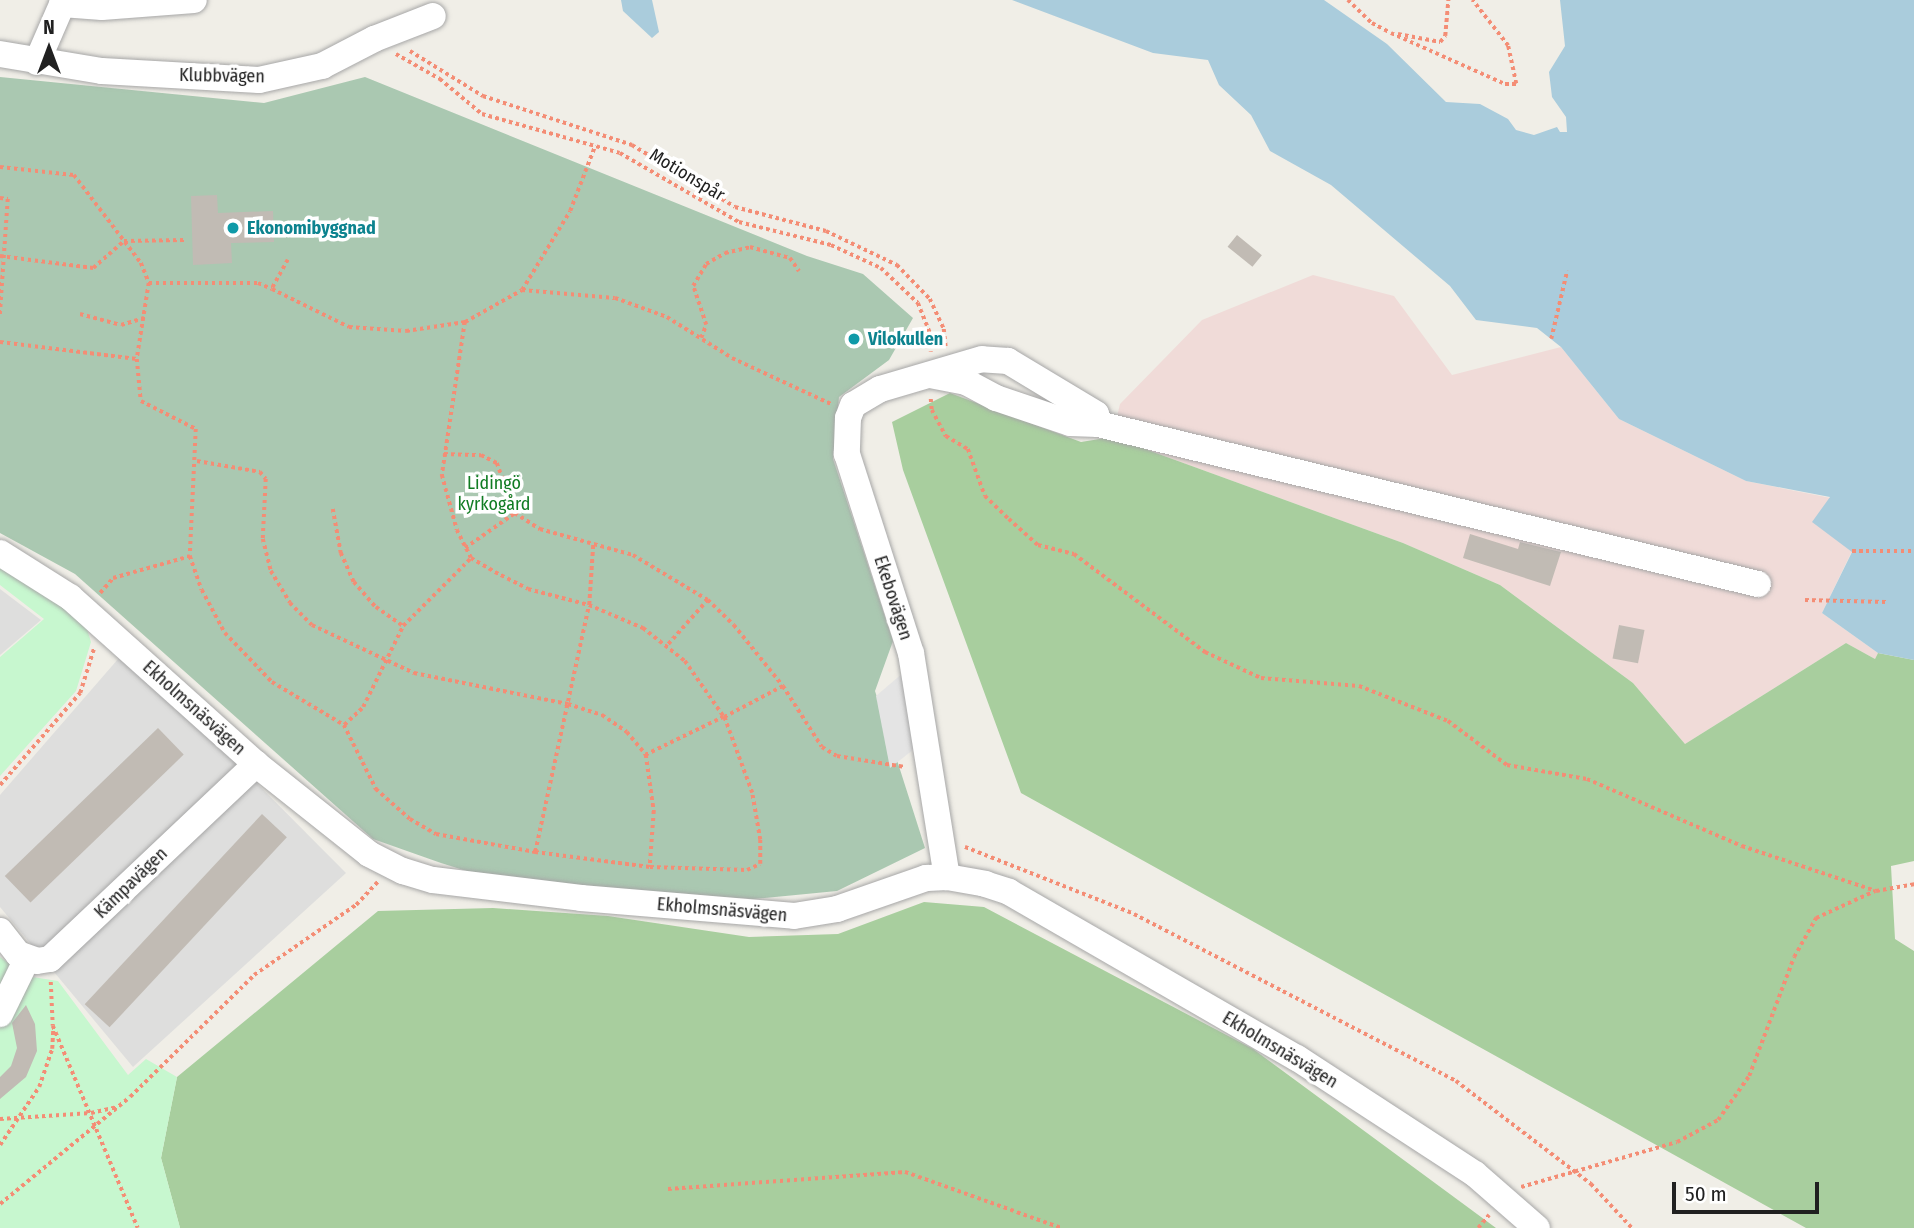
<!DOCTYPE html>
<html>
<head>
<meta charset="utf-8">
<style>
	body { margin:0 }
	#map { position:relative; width:1914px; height:1228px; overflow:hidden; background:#f0eee7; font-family:"Fira Sans Condensed",sans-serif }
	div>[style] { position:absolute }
	.residential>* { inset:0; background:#dededd }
	.commercial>* { inset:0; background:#f0dbd8 }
	.forest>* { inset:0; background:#a8ce9e }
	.cemetery>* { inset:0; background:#aac8b1 }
	.park>* { inset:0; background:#c7f7cf }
	.parking>* { inset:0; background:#e4e4e4 }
	.water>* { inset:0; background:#aaccdc }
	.building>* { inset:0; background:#c1bbb4; transform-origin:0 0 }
	.path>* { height:3.5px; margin-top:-1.75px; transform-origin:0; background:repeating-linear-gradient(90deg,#f48d75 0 3.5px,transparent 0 7px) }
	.roads { filter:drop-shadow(0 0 2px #a7a7a7) drop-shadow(0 0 2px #a7a7a7) }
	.minor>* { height:26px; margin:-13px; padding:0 13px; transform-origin:13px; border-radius:13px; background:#fff }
	.dots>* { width:19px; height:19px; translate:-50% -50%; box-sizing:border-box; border:4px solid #fff; border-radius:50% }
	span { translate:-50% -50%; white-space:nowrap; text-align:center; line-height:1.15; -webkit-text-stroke:7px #fff; paint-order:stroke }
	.street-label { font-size:18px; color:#202020 }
	.culture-label { font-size:18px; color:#0d838f; font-weight:700 }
	.left { translate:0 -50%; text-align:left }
	.park-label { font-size:18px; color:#117c23 }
	.north { position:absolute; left:14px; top:14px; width:70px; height:70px; -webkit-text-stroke:5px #fff; paint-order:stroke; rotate:0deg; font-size:19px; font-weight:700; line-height:28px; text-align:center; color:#202020 }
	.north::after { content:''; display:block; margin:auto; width:24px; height:32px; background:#202020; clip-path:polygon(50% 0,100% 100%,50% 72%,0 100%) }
	.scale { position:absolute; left:1672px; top:1182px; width:147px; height:32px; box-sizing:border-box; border:4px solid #202020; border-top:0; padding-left:9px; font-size:21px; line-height:24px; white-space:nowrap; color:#202020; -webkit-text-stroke:5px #fff; paint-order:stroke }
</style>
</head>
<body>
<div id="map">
	<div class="residential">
		<div style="clip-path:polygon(0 589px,41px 620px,0 655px)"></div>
		<div style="clip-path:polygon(125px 651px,346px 873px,133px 1067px,0 907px,0 795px)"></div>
	</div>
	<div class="commercial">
		<div style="clip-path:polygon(1313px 275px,1394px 296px,1452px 375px,1561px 347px,1619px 419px,1746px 481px,1831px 498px,1852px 551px,1822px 613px,1878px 653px,1875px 659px,1846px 643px,1685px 744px,1633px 683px,1500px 585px,1403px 543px,1112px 437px,1120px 404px,1202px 320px)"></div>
	</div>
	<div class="forest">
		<div style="clip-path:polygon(950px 393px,1081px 442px,1112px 437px,1403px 543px,1500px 585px,1633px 683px,1685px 744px,1846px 643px,1875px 659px,1878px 653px,1914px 660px,1914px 861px,1891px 866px,1895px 939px,1914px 951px,1914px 1228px,1806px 1228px,1021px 793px,903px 470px,892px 422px)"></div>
		<div style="clip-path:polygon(924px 902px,984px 907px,1253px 1049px,1496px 1228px,180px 1228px,161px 1158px,177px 1077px,378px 911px,493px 908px,608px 916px,749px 937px,838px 934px)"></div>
	</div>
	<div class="cemetery">
		<div style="clip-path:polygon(0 77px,264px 103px,365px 77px,807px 256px,863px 274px,913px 318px,889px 360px,839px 397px,833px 459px,893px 641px,875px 691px,925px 848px,837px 891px,753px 899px,645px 893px,473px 873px,441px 863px,373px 839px,75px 574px,0 533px)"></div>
	</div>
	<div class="park">
		<div style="clip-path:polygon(0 567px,83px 616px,91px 642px,76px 691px,0 776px,0 657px,44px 619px,0 585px)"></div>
		<div style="clip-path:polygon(0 957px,26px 976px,58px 981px,128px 1075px,146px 1059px,177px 1077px,161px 1158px,180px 1228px,0 1228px)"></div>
	</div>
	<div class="parking">
		<div style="clip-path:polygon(904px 672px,918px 746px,890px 768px,876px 696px)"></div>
	</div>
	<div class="water">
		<div style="clip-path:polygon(621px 0,652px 0,659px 32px,652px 38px,623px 11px)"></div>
		<div style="clip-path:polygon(1012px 0,1324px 0,1387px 44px,1446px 102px,1480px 104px,1508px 119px,1516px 130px,1534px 135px,1557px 127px,1560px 132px,1567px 132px,1566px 117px,1552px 97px,1549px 72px,1565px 46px,1560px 0,1914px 0,1914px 660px,1878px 653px,1822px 613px,1852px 552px,1812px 522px,1830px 497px,1746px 481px,1619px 419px,1561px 347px,1537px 328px,1476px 320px,1450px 286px,1331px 185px,1270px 151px,1251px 115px,1219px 85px,1208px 60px,1153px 53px)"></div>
	</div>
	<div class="building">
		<div style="clip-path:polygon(217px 195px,218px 213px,273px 211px,274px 242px,231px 243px,232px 263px,193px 265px,191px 196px)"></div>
		<div style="left:1237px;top:235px;width:32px;height:15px;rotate:39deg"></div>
		<div style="clip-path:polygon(1470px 534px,1518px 549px,1520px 542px,1561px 552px,1550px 586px,1463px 558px)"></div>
		<div style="left:1619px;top:625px;width:26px;height:34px;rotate:11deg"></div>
		<div style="left:158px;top:728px;width:37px;height:213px;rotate:46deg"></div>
		<div style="left:262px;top:814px;width:34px;height:260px;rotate:43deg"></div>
		<div style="clip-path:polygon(26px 1005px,35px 1024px,37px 1051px,26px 1077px,0 1099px,0 1077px,11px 1066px,17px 1048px,12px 1023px)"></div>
	</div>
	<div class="path">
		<div style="left:1348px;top:0;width:33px;rotate:44deg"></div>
		<div style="left:1372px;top:23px;width:21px;rotate:28deg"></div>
		<div style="left:1391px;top:33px;width:125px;rotate:24.1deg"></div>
		<div style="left:1505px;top:84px;width:11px"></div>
		<div style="left:1516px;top:84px;width:39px;rotate:-102deg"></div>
		<div style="left:1508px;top:46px;width:58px;rotate:-128deg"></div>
		<div style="left:1398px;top:34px;width:43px;rotate:10.8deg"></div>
		<div style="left:1440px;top:42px;width:8px;rotate:-50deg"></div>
		<div style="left:1445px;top:36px;width:36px;rotate:-85deg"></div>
		<div style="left:410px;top:51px;width:86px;rotate:31.7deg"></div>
		<div style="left:483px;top:96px;width:157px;rotate:18.2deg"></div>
		<div style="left:632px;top:145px;width:120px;rotate:31deg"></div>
		<div style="left:735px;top:207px;width:94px;rotate:14.8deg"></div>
		<div style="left:826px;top:231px;width:79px;rotate:25.6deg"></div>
		<div style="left:897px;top:265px;width:47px;rotate:45.9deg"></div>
		<div style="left:930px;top:299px;width:33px;rotate:65deg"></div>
		<div style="left:944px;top:329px;width:19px;rotate:84deg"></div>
		<div style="left:396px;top:54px;width:51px;rotate:29.6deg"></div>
		<div style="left:440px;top:79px;width:55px;rotate:39.8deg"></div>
		<div style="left:482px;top:114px;width:143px;rotate:15.8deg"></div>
		<div style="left:620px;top:153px;width:138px;rotate:30.1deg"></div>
		<div style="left:739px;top:222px;width:95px;rotate:14deg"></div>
		<div style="left:831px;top:245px;width:55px;rotate:24.7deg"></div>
		<div style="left:881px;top:268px;width:51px;rotate:43.4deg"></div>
		<div style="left:918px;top:303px;width:37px;rotate:68deg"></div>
		<div style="left:932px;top:337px;width:15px;rotate:94deg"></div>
		<div style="left:0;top:167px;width:74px;rotate:6.2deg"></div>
		<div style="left:74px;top:175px;width:111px;rotate:52.7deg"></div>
		<div style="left:141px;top:263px;width:22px;rotate:68deg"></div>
		<div style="left:149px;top:283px;width:109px"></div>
		<div style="left:258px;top:283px;width:15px;rotate:23deg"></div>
		<div style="left:0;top:198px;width:8px;rotate:7deg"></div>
		<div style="left:8px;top:199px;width:116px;rotate:93.9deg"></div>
		<div style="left:0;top:256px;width:94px;rotate:7.4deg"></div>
		<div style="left:93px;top:268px;width:41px;rotate:-41.1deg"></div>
		<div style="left:124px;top:241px;width:60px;rotate:-1deg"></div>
		<div style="left:288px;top:260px;width:33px;rotate:119deg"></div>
		<div style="left:272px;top:289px;width:86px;rotate:26.3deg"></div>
		<div style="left:349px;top:327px;width:57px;rotate:4deg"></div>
		<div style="left:406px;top:331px;width:60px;rotate:-8.7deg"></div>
		<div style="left:465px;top:322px;width:65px;rotate:-29.3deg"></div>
		<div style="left:522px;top:290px;width:92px;rotate:-58.7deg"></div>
		<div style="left:570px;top:211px;width:70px;rotate:-69deg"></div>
		<div style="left:149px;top:283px;width:77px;rotate:99deg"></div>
		<div style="left:137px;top:359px;width:42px;rotate:84.6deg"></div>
		<div style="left:141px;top:401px;width:62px;rotate:27deg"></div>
		<div style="left:196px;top:429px;width:127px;rotate:92.7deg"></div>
		<div style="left:190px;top:556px;width:36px;rotate:71deg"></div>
		<div style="left:202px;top:590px;width:49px;rotate:61.9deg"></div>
		<div style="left:225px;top:633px;width:68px;rotate:46.2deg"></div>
		<div style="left:272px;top:682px;width:84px;rotate:30.8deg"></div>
		<div style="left:344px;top:725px;width:72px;rotate:63.4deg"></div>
		<div style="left:376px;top:789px;width:45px;rotate:41.4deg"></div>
		<div style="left:410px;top:819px;width:30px;rotate:30deg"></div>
		<div style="left:436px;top:834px;width:101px;rotate:10.3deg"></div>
		<div style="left:535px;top:852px;width:116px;rotate:7.4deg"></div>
		<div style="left:650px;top:867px;width:97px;rotate:1.8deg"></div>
		<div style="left:747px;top:870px;width:14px;rotate:-25deg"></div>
		<div style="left:760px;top:864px;width:24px;rotate:-90deg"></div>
		<div style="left:760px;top:840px;width:48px;rotate:-99.7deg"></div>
		<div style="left:752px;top:793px;width:81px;rotate:-110.2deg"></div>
		<div style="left:724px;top:717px;width:67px;rotate:-27.7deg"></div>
		<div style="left:522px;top:290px;width:93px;rotate:4.9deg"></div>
		<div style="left:615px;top:298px;width:55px;rotate:20.1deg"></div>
		<div style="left:667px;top:317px;width:77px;rotate:32.2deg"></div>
		<div style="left:732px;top:358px;width:109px;rotate:24.9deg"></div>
		<div style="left:80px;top:314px;width:42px;rotate:15deg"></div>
		<div style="left:121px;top:325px;width:24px;rotate:-17deg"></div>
		<div style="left:465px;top:322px;width:155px;rotate:98.5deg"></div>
		<div style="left:442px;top:475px;width:57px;rotate:74.7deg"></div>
		<div style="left:457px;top:530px;width:31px;rotate:63deg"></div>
		<div style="left:471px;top:558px;width:28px;rotate:30deg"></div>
		<div style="left:495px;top:572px;width:37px;rotate:27deg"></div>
		<div style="left:528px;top:589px;width:63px;rotate:14.7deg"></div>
		<div style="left:589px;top:605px;width:59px;rotate:23.1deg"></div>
		<div style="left:643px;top:628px;width:53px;rotate:38.2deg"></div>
		<div style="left:685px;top:661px;width:68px;rotate:55.1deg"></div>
		<div style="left:724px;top:717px;width:87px;rotate:154deg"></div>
		<div style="left:701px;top:338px;width:14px;rotate:-69deg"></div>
		<div style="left:706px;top:325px;width:41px;rotate:-108.4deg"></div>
		<div style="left:693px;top:286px;width:26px;rotate:-59deg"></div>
		<div style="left:706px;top:264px;width:22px;rotate:-30deg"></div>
		<div style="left:725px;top:253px;width:26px;rotate:-13deg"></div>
		<div style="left:750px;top:247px;width:41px;rotate:15.4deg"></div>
		<div style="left:790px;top:258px;width:16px;rotate:55deg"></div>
		<div style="left:1551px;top:339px;width:70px;rotate:-76.8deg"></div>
		<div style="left:0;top:342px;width:138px;rotate:7.1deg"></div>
		<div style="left:931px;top:399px;width:11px;rotate:85deg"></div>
		<div style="left:932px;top:410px;width:30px;rotate:62deg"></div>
		<div style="left:946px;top:436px;width:26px;rotate:31deg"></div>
		<div style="left:968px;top:449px;width:50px;rotate:70.1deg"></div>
		<div style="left:985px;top:496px;width:33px;rotate:44deg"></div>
		<div style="left:1009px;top:519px;width:39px;rotate:42deg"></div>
		<div style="left:1038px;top:545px;width:37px;rotate:14deg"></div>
		<div style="left:1074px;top:554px;width:164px;rotate:36.8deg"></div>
		<div style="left:1205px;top:652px;width:62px;rotate:24.9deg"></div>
		<div style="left:1261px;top:678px;width:98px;rotate:4.7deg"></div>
		<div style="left:1359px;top:686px;width:96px;rotate:21.5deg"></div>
		<div style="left:1448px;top:721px;width:74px;rotate:36.7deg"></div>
		<div style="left:1507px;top:765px;width:81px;rotate:9.9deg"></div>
		<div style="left:1587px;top:779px;width:169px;rotate:23.4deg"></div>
		<div style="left:1742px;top:846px;width:141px;rotate:18.6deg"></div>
		<div style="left:1876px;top:891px;width:39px;rotate:-10deg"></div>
		<div style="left:444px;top:454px;width:37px;rotate:2deg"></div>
		<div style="left:481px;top:455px;width:18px;rotate:27deg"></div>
		<div style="left:497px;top:463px;width:53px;rotate:70.2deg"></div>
		<div style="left:515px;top:513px;width:30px;rotate:33deg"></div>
		<div style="left:540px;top:529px;width:97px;rotate:15.6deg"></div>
		<div style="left:633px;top:555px;width:87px;rotate:31deg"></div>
		<div style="left:708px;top:600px;width:60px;rotate:131.6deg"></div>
		<div style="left:197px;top:461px;width:64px;rotate:9.9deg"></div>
		<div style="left:260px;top:472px;width:9px;rotate:49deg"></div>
		<div style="left:266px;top:479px;width:60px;rotate:92.9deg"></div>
		<div style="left:263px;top:539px;width:33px;rotate:76deg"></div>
		<div style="left:271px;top:571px;width:37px;rotate:59deg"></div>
		<div style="left:290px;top:603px;width:31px;rotate:45deg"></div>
		<div style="left:312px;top:625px;width:113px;rotate:25.2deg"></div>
		<div style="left:414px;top:673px;width:157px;rotate:11.4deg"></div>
		<div style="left:568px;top:704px;width:36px;rotate:18deg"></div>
		<div style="left:602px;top:715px;width:30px;rotate:34deg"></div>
		<div style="left:627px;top:732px;width:30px;rotate:50deg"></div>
		<div style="left:646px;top:755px;width:57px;rotate:81.9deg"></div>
		<div style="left:654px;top:811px;width:56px;rotate:94.1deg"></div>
		<div style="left:333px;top:509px;width:45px;rotate:79.7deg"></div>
		<div style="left:341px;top:553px;width:32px;rotate:66deg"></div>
		<div style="left:354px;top:582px;width:33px;rotate:49deg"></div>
		<div style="left:376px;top:607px;width:33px;rotate:35deg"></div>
		<div style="left:465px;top:548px;width:61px;rotate:-35deg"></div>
		<div style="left:1852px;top:551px;width:62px"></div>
		<div style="left:100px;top:593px;width:20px;rotate:-49deg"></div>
		<div style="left:113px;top:578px;width:80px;rotate:-15.9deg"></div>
		<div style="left:708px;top:600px;width:36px;rotate:44deg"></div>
		<div style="left:734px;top:625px;width:78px;rotate:51.2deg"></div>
		<div style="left:783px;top:686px;width:72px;rotate:57.4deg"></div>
		<div style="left:822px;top:747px;width:17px;rotate:31deg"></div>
		<div style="left:837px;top:756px;width:69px;rotate:9.2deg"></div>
		<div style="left:1805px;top:600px;width:81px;rotate:1.4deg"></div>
		<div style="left:344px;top:725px;width:26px;rotate:-43deg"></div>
		<div style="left:363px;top:707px;width:90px;rotate:-63.7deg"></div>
		<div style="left:403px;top:626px;width:96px;rotate:-45deg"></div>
		<div style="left:0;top:785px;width:122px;rotate:-49deg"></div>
		<div style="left:80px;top:693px;width:47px;rotate:-72.7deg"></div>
		<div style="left:965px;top:847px;width:182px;rotate:21.6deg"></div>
		<div style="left:1134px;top:914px;width:363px;rotate:27.4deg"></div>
		<div style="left:1456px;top:1081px;width:170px;rotate:37.3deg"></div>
		<div style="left:1591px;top:1184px;width:60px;rotate:47deg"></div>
		<div style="left:535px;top:852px;width:253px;rotate:-77.7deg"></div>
		<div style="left:589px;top:605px;width:60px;rotate:-86.2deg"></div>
		<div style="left:51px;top:982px;width:44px;rotate:87.4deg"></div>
		<div style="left:53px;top:1026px;width:219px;rotate:67.2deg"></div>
		<div style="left:0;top:1119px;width:91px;rotate:-3.8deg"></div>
		<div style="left:91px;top:1113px;width:26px;rotate:-13deg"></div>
		<div style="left:0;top:1145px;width:70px;rotate:-56.1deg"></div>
		<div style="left:39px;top:1087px;width:40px;rotate:-71.1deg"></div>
		<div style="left:52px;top:1049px;width:21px;rotate:-87deg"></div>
		<div style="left:1521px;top:1187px;width:162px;rotate:-16.1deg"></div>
		<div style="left:1677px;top:1142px;width:47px;rotate:-28.2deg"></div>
		<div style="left:1718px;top:1120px;width:54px;rotate:-54.8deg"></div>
		<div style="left:1749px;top:1076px;width:127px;rotate:-69.3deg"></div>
		<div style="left:1794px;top:957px;width:45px;rotate:-60.6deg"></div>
		<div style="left:1816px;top:918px;width:65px;rotate:-24.6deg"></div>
		<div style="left:668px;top:1189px;width:238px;rotate:-4.1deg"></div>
		<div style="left:905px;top:1172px;width:166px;rotate:19.7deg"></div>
		<div style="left:0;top:1204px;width:168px;rotate:-39.5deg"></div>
		<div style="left:130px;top:1097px;width:174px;rotate:-44.5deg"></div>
		<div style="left:254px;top:975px;width:124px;rotate:-34.5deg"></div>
		<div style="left:356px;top:905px;width:33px;rotate:-47deg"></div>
		<div style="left:1478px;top:1228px;width:17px;rotate:-50deg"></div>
	</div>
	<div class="roads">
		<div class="minor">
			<div style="left:62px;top:4px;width:40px;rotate:4.3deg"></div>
			<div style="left:102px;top:7px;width:92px;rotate:-4.4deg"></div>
			<div style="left:0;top:54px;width:103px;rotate:9.5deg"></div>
			<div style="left:102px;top:71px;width:157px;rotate:3.3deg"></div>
			<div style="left:259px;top:80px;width:65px;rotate:-12.5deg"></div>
			<div style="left:322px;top:66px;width:59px;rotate:-27.4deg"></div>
			<div style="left:374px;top:39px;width:63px;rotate:-21.3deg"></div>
			<div style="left:37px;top:62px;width:68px;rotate:-66.5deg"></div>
			<div style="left:930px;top:375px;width:37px;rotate:11deg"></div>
			<div style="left:966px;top:382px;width:34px;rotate:28deg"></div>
			<div style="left:996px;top:398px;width:78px;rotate:18.7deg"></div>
			<div style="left:1070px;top:423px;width:28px;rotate:2deg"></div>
			<div style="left:1098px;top:424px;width:10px;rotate:-101deg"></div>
			<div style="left:1096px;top:414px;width:103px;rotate:-148.9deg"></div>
			<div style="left:1008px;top:361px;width:26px;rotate:-176deg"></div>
			<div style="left:982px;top:359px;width:106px;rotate:163.6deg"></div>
			<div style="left:880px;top:389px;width:31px;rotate:149deg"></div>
			<div style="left:853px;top:405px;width:14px;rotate:111deg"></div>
			<div style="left:848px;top:418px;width:36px;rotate:92deg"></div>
			<div style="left:847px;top:454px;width:209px;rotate:72.2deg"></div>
			<div style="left:911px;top:653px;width:227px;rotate:80.9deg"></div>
			<div style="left:1098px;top:424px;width:679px;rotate:13.63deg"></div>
			<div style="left:0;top:553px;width:83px;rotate:32.2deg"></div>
			<div style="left:70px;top:597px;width:250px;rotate:41.9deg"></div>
			<div style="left:256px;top:764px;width:144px;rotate:38.5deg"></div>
			<div style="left:369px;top:854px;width:38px;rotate:27deg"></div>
			<div style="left:403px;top:871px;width:31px;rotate:17deg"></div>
			<div style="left:433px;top:880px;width:149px;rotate:6.9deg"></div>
			<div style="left:581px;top:898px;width:214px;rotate:4.8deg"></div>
			<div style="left:794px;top:916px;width:44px;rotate:-9.2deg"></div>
			<div style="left:837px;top:909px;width:94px;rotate:-19.2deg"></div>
			<div style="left:926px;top:878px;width:21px;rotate:-3deg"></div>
			<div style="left:947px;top:877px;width:39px;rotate:10deg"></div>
			<div style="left:985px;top:884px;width:25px;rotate:18deg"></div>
			<div style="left:1009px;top:892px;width:332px;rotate:30deg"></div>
			<div style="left:1297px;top:1058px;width:212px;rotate:33.1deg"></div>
			<div style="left:1475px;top:1174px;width:82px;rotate:41.1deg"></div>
			<div style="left:0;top:931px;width:29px;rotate:52deg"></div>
			<div style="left:18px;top:954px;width:20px;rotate:20deg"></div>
			<div style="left:37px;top:961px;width:13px;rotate:-9deg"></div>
			<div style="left:50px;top:959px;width:284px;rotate:-43.4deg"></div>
			<div style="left:0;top:1014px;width:61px;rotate:-63.9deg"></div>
		</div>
	</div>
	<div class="dots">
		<div style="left:233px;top:228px;background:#0f9aa8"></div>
		<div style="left:854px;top:339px;background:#0f9aa8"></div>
	</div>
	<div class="street-label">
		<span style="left:222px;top:76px;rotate:1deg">Klubbvägen</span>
		<span style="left:687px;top:175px;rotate:31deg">Motionspår</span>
		<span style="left:893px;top:598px;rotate:72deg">Ekebovägen</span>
		<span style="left:194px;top:708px;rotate:42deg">Ekholmsnäsvägen</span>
		<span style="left:131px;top:883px;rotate:-44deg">Kämpavägen</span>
		<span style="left:722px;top:910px;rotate:5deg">Ekholmsnäsvägen</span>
		<span style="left:1280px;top:1050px;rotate:31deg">Ekholmsnäsvägen</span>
	</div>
	<div class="culture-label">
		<span class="left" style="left:247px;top:228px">Ekonomibyggnad</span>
		<span class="left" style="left:868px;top:339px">Vilokullen</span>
	</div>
	<div class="park-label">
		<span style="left:494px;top:494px">Lidingö<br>kyrkogård</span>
	</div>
	<div class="north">N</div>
	<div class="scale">50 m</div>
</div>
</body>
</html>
